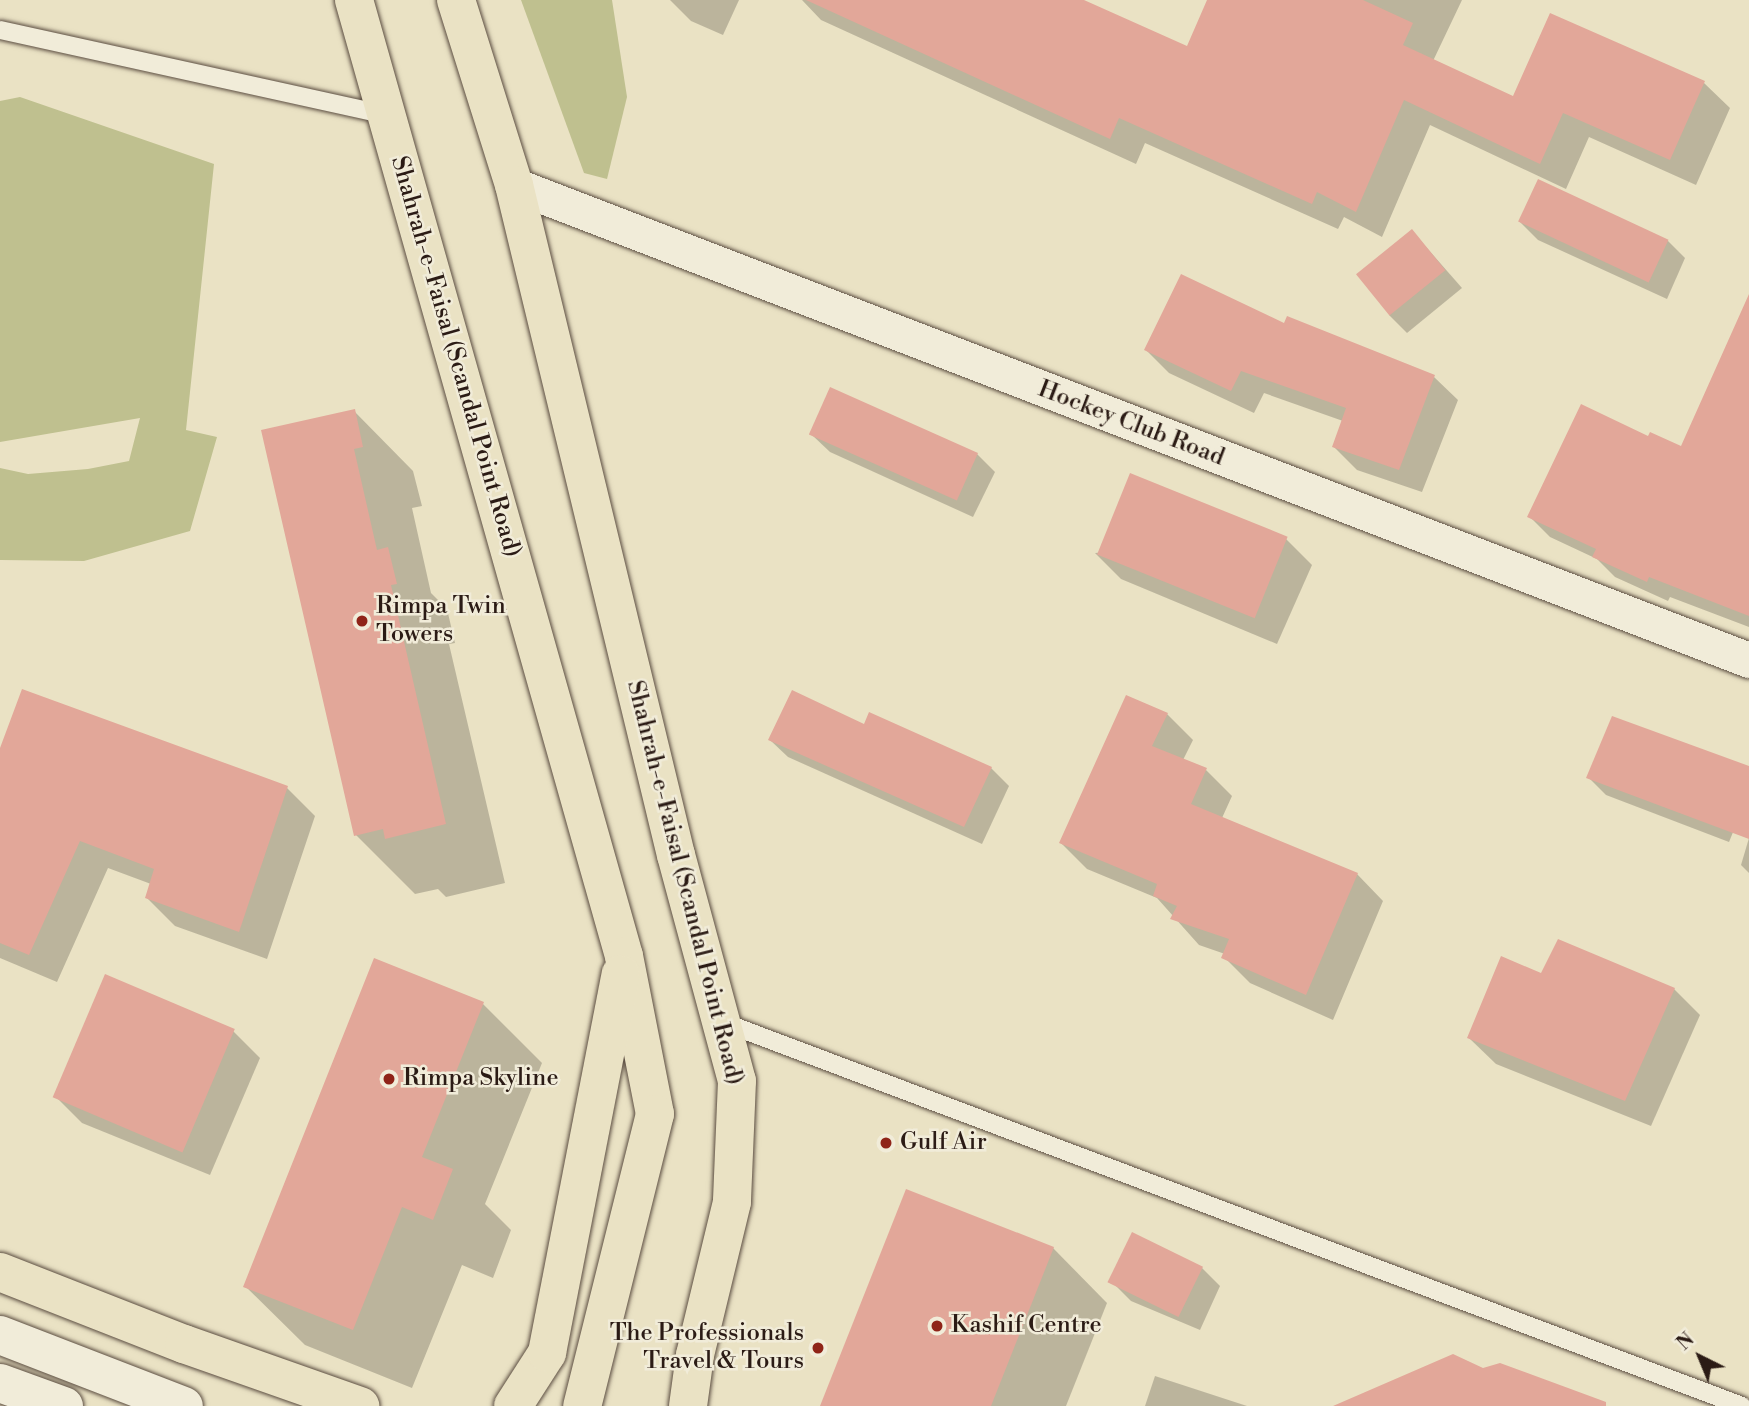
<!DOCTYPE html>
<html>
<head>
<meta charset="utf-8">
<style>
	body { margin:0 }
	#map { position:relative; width:1749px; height:1406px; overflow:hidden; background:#eae2c4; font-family:"Libre Bodoni",serif }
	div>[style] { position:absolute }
	.green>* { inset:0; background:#bfc08f }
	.shadow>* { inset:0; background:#0003 }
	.building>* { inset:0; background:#e2a799; transform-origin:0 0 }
	.roads { filter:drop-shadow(0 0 2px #5b4d41) drop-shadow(0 0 2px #5b4d41) }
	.service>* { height:18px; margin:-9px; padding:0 9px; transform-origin:9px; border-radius:9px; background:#f1ecd9 }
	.minor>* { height:35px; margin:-17.5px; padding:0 17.5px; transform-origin:17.5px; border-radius:17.5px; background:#f1ecd9 }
	.secondary>* { height:38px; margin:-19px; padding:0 19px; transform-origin:19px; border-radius:19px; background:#f1ecd9 }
	.trunk>* { height:38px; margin:-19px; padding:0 19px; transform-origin:19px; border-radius:19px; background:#eae2c4 }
	.dots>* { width:19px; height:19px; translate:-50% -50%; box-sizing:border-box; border:4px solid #f1ecd9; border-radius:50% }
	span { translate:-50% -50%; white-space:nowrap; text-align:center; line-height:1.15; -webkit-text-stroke:5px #f1ecd9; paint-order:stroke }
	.street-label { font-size:24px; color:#2b1b15 }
	.poi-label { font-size:24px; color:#2b1b15 }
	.left { translate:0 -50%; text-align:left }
	.right { translate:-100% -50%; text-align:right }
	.north { position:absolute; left:1665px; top:1322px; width:70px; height:70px; -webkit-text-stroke:5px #f1ecd9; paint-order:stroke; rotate:317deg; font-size:19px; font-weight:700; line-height:28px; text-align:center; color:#2b1b15 }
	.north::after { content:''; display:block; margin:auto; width:24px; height:32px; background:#2b1b15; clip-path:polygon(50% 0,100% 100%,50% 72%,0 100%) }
</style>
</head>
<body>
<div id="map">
	<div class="green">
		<div style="clip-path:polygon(521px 0,612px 0,627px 97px,607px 179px,584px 173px)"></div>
		<div style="clip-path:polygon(20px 97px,214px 164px,186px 430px,217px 437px,190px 531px,84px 561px,0 560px,0 468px,28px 474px,88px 469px,129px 461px,140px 418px,0 442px,0 101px)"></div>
	</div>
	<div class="shadow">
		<div style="clip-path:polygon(670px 0,739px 0,723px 35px,691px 21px)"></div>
		<div style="clip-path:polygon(802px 0,1080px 0,1188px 48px,1209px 0,1462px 0,1433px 61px,1514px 99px,1551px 15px,1704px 83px,1730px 108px,1696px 185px,1589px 137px,1566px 189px,1430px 125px,1382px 237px,1344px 217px,1338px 229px,1145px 143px,1136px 164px,821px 20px)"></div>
		<div style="clip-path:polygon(1520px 222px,1668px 241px,1685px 258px,1667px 299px,1538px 240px)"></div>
		<div style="clip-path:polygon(1412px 231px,1462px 288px,1407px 333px,1389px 315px)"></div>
		<div style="clip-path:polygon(1749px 298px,1749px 627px,1670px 597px,1668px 601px,1615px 577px,1597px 559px,1550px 537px,1529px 516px,1649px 438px,1682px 449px)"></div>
		<div style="clip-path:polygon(1288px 318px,1434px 377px,1458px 400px,1422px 492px,1357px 470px,1334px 447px,1343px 421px,1264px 393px,1254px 413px,1169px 373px,1146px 350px,1285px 326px)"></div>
		<div style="clip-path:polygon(354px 411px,413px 471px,422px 506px,412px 508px,431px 593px,447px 609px,455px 643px,449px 644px,505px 883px,446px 897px,438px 889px,415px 894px,356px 835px,263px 431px)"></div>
		<div style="clip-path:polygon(812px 435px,977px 454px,995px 472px,973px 517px,830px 452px)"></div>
		<div style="clip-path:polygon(1286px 539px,1312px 565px,1277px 644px,1121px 579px,1095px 553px)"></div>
		<div style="clip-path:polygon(1167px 714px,1193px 740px,1183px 760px,1206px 770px,1232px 796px,1222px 818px,1357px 874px,1383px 901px,1333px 1020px,1250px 983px,1224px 957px,1225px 954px,1199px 945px,1157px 898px,1087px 869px,1061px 843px)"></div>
		<div style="clip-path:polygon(865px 726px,991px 768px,1009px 786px,982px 844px,788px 757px,770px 740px)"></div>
		<div style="clip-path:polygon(0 753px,287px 788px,315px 816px,267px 959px,175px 926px,147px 898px,151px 884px,108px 868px,57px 982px,0 958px)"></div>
		<div style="clip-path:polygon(1749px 776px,1749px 793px,1729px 842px,1606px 795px,1588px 777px)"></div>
		<div style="clip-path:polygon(1749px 838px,1749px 873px,1741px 865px)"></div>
		<div style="clip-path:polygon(1542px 975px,1674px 989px,1700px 1015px,1651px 1126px,1496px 1064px,1469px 1038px)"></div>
		<div style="clip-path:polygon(483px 1004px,542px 1063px,485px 1204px,511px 1230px,493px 1278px,462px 1265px,412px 1388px,305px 1345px,245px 1286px)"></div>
		<div style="clip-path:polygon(233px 1031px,260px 1058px,210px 1175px,82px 1123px,56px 1097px)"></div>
		<div style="clip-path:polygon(1053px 1248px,1107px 1303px,1066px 1406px,822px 1406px)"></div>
		<div style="clip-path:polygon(1202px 1268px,1220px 1286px,1200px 1330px,1131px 1301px,1113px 1283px)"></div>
		<div style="clip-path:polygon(1155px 1376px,1247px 1406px,1145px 1406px)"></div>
	</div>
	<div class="building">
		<div style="clip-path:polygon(806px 0,1084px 0,1187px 46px,1207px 0,1363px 0,1413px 23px,1403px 45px,1513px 96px,1550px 13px,1705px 81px,1670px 160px,1563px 113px,1540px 164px,1404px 100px,1356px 212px,1317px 192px,1312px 204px,1119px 118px,1110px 139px)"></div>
		<div style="left:1538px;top:179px;width:144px;height:47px;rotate:25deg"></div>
		<div style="left:1412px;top:229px;width:53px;height:72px;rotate:51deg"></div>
		<div style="clip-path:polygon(1181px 274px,1284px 323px,1287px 316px,1435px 375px,1399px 470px,1332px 447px,1346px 408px,1241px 371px,1231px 391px,1144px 350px)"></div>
		<div style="clip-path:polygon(1749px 294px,1749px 616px,1649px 577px,1647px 582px,1592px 557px,1596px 549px,1527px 517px,1581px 404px,1648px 436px,1650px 432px,1681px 446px)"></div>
		<div style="left:830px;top:387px;width:162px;height:52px;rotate:24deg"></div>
		<div style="clip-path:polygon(355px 409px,363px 447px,354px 449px,377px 550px,388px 547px,397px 584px,391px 585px,446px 824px,385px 839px,383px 829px,354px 836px,261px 430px)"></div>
		<div style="left:1130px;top:473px;width:170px;height:88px;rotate:22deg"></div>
		<div style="clip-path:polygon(22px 689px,288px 786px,239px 932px,145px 898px,154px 869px,80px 841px,29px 955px,0 943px,0 748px)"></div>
		<div style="clip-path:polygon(792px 690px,864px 724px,869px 712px,992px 767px,964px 827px,768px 740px)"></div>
		<div style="clip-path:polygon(1126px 695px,1168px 713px,1152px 746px,1207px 768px,1191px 804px,1358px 873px,1306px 995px,1221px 958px,1229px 939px,1170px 919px,1177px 906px,1153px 896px,1157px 884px,1059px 843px)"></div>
		<div style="clip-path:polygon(1612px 716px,1749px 766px,1749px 839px,1586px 778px)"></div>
		<div style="clip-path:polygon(1558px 939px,1675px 988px,1625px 1101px,1467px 1038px,1501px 956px,1541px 973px)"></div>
		<div style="clip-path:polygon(374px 958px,484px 1002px,422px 1157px,453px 1169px,433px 1220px,402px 1207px,353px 1330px,243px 1287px)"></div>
		<div style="left:105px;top:974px;width:141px;height:134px;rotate:23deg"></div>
		<div style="clip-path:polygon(906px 1189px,1054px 1247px,991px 1406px,820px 1406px)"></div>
		<div style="left:1132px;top:1232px;width:79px;height:56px;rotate:26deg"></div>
		<div style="clip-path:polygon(1453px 1354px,1483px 1368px,1500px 1363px,1606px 1402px,1606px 1406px,1333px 1406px)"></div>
	</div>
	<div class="roads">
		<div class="service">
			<div style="left:0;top:30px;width:395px;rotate:12.4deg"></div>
			<div style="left:720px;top:1021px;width:1092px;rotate:20.64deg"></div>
		</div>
		<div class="minor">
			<div style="left:514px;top:185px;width:1323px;rotate:21.04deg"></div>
		</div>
		<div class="secondary">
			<div style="left:0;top:1335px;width:197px;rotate:21.1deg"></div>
			<div style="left:0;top:1383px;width:68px;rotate:19.8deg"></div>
		</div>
		<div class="trunk">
			<div style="left:354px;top:0;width:993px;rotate:74.23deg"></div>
			<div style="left:624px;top:956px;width:161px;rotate:78.9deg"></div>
			<div style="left:655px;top:1114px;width:301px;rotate:104deg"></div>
			<div style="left:456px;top:0;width:194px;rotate:72.6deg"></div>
			<div style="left:514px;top:185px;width:689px;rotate:76.41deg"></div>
			<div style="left:676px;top:855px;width:234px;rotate:74.9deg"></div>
			<div style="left:737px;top:1081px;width:121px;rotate:92.4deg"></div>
			<div style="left:732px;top:1202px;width:157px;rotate:103.6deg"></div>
			<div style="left:695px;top:1355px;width:51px;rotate:97.8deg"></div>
			<div style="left:0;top:1272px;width:198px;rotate:21.4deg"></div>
			<div style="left:184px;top:1344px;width:187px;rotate:19.4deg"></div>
			<div style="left:513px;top:1406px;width:63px;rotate:-57.3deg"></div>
			<div style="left:547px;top:1353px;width:386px;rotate:-79deg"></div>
		</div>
	</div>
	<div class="dots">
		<div style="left:362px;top:621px;background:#8f2418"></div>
		<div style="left:389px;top:1079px;background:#8f2418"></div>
		<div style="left:886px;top:1143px;background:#8f2418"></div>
		<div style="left:937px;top:1326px;background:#8f2418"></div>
		<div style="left:818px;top:1348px;background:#8f2418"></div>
	</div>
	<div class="street-label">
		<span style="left:455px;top:357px;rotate:74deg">Shahrah-e-Faisal (Scandal Point Road)</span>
		<span style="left:1131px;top:424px;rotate:21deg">Hockey Club Road</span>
		<span style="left:684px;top:883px;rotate:76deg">Shahrah-e-Faisal (Scandal Point Road)</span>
	</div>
	<div class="poi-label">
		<span class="left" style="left:376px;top:621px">Rimpa Twin<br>Towers</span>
		<span class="left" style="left:403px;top:1079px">Rimpa Skyline</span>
		<span class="left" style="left:900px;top:1143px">Gulf Air</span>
		<span class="left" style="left:951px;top:1326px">Kashif Centre</span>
		<span class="right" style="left:804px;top:1348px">The Professionals<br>Travel &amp; Tours</span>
	</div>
	<div class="north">N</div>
</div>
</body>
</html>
